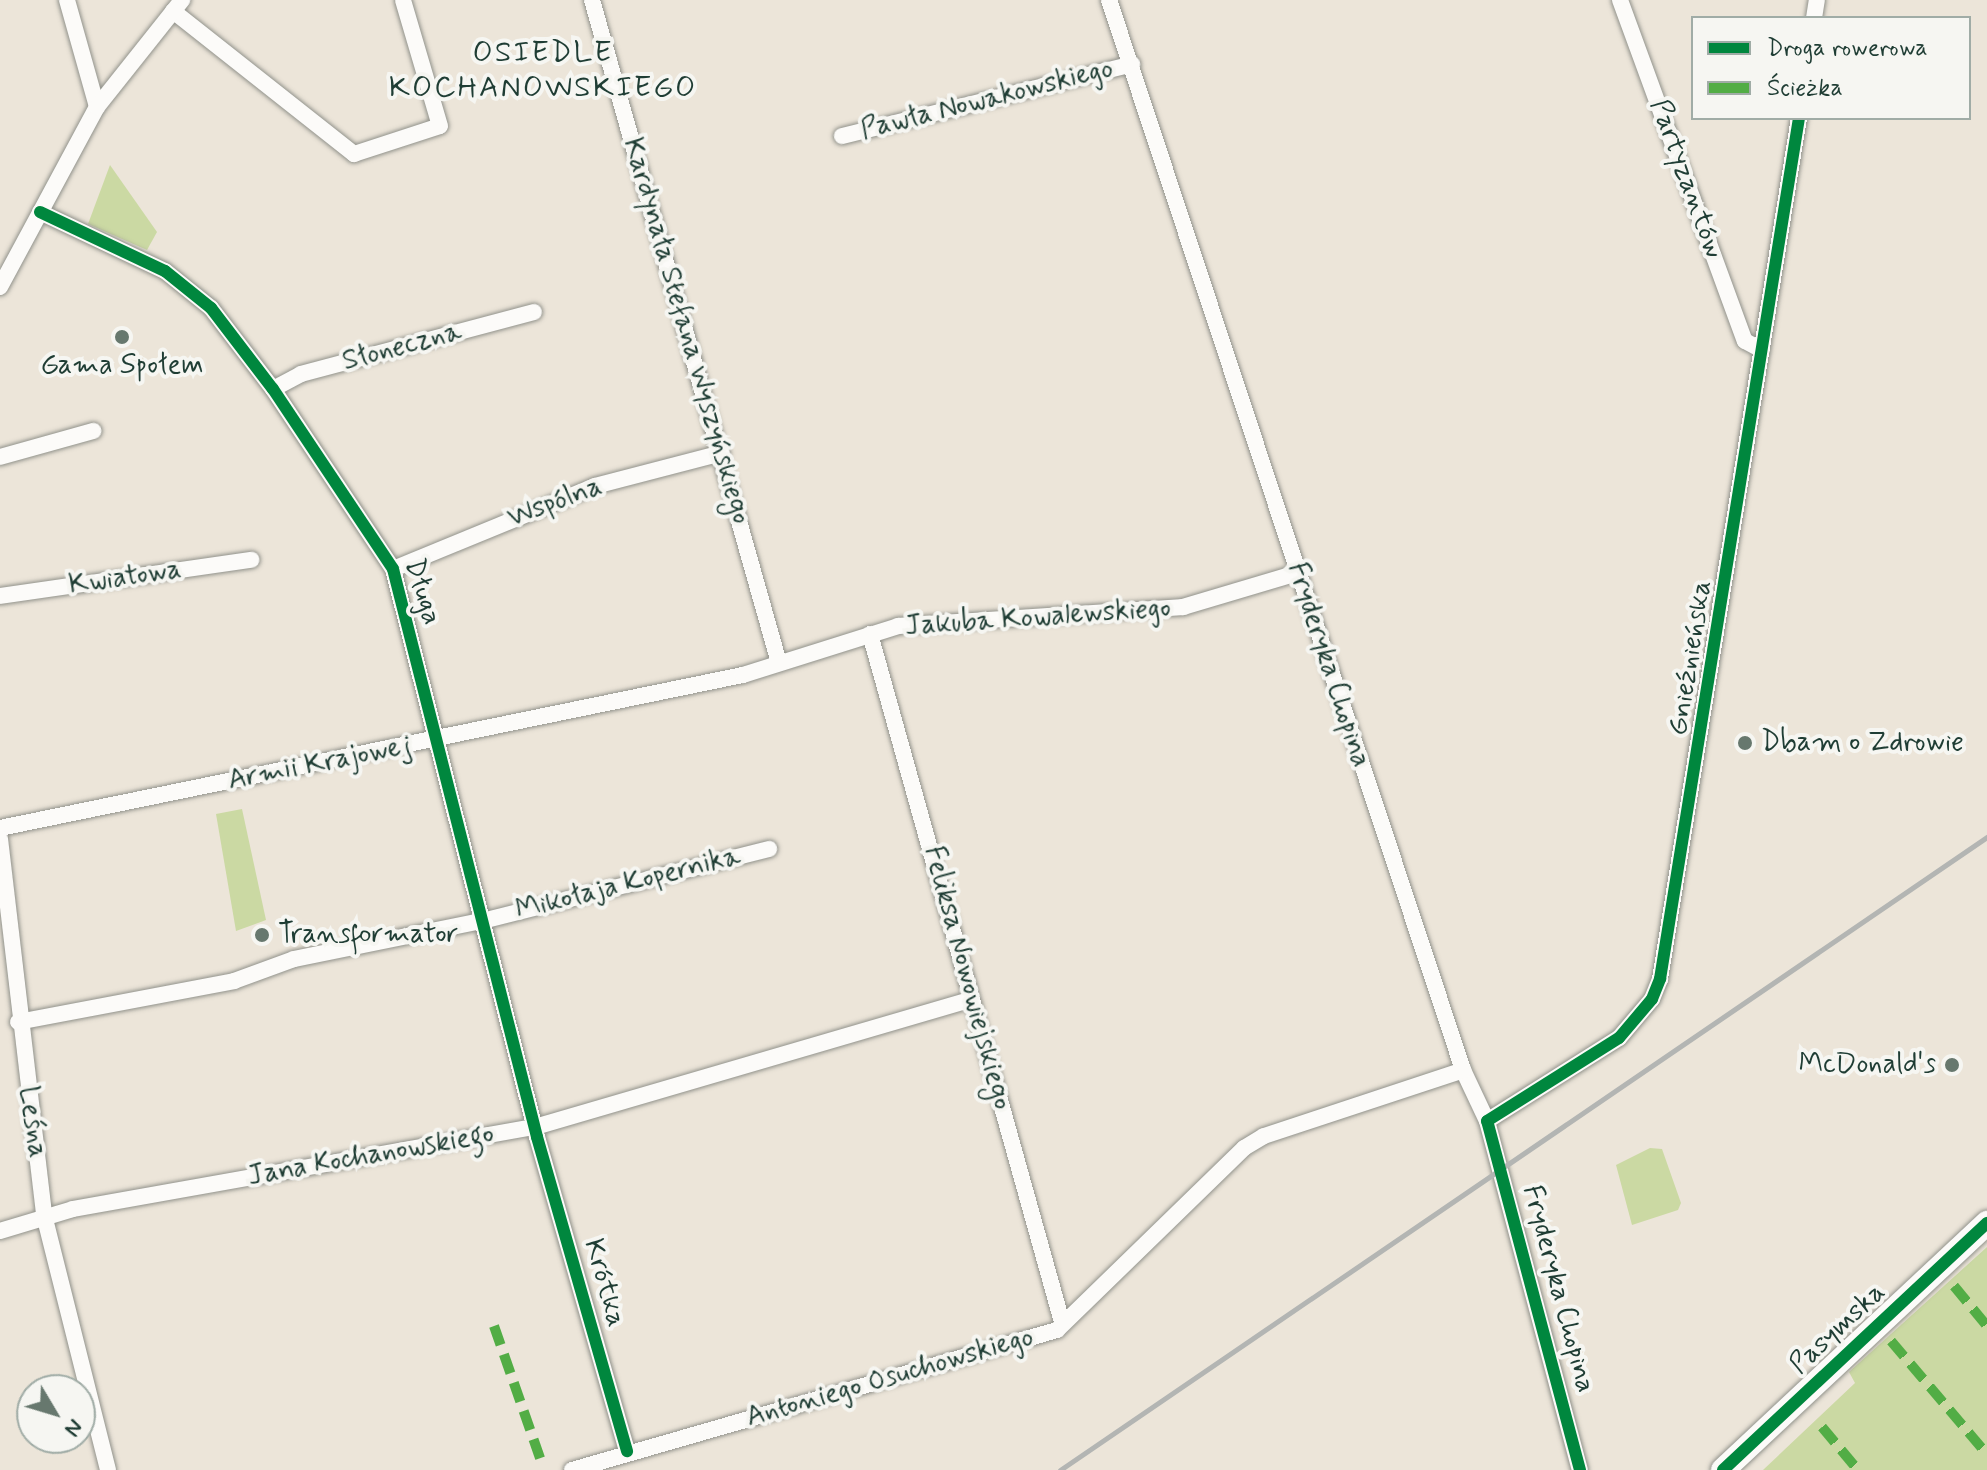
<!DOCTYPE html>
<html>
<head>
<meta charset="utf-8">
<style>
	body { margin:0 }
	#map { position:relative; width:1987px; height:1470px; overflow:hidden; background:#ece5d9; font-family:Mynerve,sans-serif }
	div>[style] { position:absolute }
	.green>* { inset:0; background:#cbd9a3 }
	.roads { filter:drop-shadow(0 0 2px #91928b) drop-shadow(0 0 2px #91928b) }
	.minor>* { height:16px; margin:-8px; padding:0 8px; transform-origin:8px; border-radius:8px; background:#fcfbf9 }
	.primary>* { height:24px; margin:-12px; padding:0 12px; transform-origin:12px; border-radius:12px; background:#fcfbf9 }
	.rail>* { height:5px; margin:-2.5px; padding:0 2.5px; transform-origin:2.5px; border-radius:2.5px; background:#b3b5b3 }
	.quiet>* { height:10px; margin-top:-5px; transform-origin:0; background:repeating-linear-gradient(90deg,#52ad45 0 20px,transparent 0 30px) }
	.cycleway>* { height:12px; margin:-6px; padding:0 6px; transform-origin:6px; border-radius:6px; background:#00873e }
	.dots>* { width:22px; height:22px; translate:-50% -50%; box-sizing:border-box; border:4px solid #f6f6f2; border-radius:50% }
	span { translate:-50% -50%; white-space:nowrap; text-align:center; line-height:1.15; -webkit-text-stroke:8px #f6f6f2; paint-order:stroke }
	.street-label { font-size:28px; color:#1f3d34 }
	.poi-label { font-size:28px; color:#1f3d34 }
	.left { translate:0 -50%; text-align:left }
	.right { translate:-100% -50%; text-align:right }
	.neighbourhood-label { font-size:30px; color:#1f3d34; letter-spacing:2px }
	.legend { position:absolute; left:1691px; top:16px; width:280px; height:104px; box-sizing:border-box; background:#f6f6f2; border:2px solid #a0aca6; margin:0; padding:10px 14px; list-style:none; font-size:24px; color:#1f3d34 }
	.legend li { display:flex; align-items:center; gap:16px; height:40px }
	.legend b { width:40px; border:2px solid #a0aca6 }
	.north { position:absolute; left:16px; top:1374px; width:80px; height:80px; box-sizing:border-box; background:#f6f6f2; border:2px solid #a0aca6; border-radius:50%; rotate:128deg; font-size:22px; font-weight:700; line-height:32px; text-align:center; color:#1f3d34 }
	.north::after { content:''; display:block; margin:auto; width:28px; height:36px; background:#67786e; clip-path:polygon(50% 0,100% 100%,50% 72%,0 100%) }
</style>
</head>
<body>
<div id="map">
	<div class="green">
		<div style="clip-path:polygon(110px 165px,157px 232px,147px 250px,88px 224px)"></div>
		<div style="clip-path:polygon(242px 809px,266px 920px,236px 931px,216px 814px)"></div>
		<div style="clip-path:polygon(1650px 1148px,1662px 1149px,1681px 1203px,1678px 1210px,1632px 1225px,1616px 1165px)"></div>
		<div style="clip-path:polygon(1987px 1247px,1987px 1470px,1763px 1470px,1855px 1383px,1849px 1372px)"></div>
	</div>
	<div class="roads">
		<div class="minor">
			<div style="left:67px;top:0;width:111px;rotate:74.3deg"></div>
			<div style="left:592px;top:0;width:689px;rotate:74.25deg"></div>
			<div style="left:1109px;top:0;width:1127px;rotate:71.69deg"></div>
			<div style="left:1463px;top:1070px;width:56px;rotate:64.8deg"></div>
			<div style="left:1487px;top:1121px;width:361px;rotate:75.1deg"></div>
			<div style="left:1620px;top:0;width:363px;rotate:69.9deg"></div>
			<div style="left:1745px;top:341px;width:19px;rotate:28deg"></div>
			<div style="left:173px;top:11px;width:231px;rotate:38.3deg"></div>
			<div style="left:354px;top:154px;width:90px;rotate:-18deg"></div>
			<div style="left:440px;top:126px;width:131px;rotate:-106.4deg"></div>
			<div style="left:1814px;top:18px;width:18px;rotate:-81deg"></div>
			<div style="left:842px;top:136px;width:299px;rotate:-13.9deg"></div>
			<div style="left:40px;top:212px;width:138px;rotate:25.3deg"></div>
			<div style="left:165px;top:271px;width:59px;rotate:38.8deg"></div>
			<div style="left:211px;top:308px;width:102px;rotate:52.6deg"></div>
			<div style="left:273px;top:389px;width:216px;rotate:56.3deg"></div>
			<div style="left:393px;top:569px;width:586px;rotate:75.77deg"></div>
			<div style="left:537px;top:1137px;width:327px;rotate:74deg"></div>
			<div style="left:0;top:287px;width:204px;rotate:-61.7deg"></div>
			<div style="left:97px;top:107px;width:137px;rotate:-51.5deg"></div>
			<div style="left:273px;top:389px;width:32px;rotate:-28deg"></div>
			<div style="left:301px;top:374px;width:241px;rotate:-14.9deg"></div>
			<div style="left:0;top:457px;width:97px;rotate:-15.6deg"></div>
			<div style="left:393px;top:569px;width:218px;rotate:-22.3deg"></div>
			<div style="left:595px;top:486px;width:131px;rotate:-14.6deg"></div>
			<div style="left:0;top:596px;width:254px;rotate:-8.2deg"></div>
			<div style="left:870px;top:634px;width:714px;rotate:74.41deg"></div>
			<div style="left:0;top:828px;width:759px;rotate:-11.64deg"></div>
			<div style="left:743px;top:675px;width:163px;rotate:-17.5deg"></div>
			<div style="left:898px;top:626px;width:286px;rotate:-3.8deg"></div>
			<div style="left:1183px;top:607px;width:119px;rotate:-16.6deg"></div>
			<div style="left:0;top:839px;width:379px;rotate:83.3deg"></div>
			<div style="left:44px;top:1215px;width:263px;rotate:75.9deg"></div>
			<div style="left:18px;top:1022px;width:220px;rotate:-10.7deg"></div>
			<div style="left:234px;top:981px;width:64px;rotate:-20.1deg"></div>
			<div style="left:294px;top:959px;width:196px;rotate:-11.5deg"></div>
			<div style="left:486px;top:920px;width:292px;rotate:-14.1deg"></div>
			<div style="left:1487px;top:1121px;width:156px;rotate:-32.2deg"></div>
			<div style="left:1619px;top:1038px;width:51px;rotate:-49.8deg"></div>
			<div style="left:1652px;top:999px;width:22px;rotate:-68deg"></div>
			<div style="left:1660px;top:979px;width:872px;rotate:-80.83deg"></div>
			<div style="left:0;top:1231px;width:76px;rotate:-16.8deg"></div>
			<div style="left:73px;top:1209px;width:469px;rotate:-10.1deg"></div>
			<div style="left:535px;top:1127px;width:453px;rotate:-16.3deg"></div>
			<div style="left:572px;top:1470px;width:505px;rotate:-16.1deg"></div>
			<div style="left:1057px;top:1330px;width:261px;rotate:-44.2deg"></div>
			<div style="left:1244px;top:1148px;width:23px;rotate:-31deg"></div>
			<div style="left:1264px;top:1136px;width:210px;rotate:-18.3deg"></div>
		</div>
		<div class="primary">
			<div style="left:1723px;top:1470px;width:362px;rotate:-43.1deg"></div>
		</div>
	</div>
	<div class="rail">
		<div style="left:1060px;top:1470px;width:1123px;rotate:-34.33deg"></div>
	</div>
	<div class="quiet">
		<div style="left:1954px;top:1286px;width:52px;rotate:50.5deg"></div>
		<div style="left:494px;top:1326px;width:149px;rotate:70.8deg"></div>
		<div style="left:1891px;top:1341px;width:148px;rotate:49.7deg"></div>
		<div style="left:1822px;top:1427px;width:56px;rotate:50.1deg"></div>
	</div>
	<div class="cycleway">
		<div style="left:40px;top:212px;width:138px;rotate:25.3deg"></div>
		<div style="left:165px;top:271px;width:59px;rotate:38.8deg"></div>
		<div style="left:211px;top:308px;width:102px;rotate:52.6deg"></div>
		<div style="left:273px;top:389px;width:216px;rotate:56.3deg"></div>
		<div style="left:393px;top:569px;width:586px;rotate:75.77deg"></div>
		<div style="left:537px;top:1137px;width:327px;rotate:74deg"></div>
		<div style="left:1580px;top:1470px;width:361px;rotate:-104.9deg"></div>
		<div style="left:1487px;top:1121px;width:156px;rotate:-32.2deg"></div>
		<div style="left:1619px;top:1038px;width:51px;rotate:-49.8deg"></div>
		<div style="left:1652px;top:999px;width:22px;rotate:-68deg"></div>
		<div style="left:1660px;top:979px;width:872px;rotate:-80.83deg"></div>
		<div style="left:1723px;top:1470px;width:362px;rotate:-43.1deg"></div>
	</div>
	<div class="dots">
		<div style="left:122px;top:337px;background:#67786e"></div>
		<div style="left:1745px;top:743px;background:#67786e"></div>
		<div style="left:262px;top:935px;background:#67786e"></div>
		<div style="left:1952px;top:1065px;background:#67786e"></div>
	</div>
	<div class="street-label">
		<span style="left:987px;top:100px;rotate:-14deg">Pawła Nowakowskiego</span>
		<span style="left:1686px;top:179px;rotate:70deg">Partyzantów</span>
		<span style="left:686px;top:331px;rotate:74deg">Kardynała Stefana Wyszyńskiego</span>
		<span style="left:402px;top:347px;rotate:-15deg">Słoneczna</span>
		<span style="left:555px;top:503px;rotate:-20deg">Wspólna</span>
		<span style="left:125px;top:578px;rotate:-8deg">Kwiatowa</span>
		<span style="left:422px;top:592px;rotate:73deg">Długa</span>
		<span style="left:1038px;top:618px;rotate:-4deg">Jakuba Kowalewskiego</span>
		<span style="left:1691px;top:658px;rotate:-81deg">Gnieźnieńska</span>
		<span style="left:1328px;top:665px;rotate:72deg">Fryderyka Chopina</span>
		<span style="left:320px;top:764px;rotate:-11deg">Armii Krajowej</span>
		<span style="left:628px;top:884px;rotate:-14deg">Mikołaja Kopernika</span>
		<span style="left:967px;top:978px;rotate:75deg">Feliksa Nowowiejskiego</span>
		<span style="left:32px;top:1122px;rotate:82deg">Leśna</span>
		<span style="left:371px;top:1156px;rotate:-10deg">Jana Kochanowskiego</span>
		<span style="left:604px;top:1283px;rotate:74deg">Krótka</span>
		<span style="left:1558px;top:1289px;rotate:75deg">Fryderyka Chopina</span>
		<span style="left:1838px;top:1329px;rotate:-43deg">Pasymska</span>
		<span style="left:890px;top:1378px;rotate:-16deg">Antoniego Osuchowskiego</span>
	</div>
	<div class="poi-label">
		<span style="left:122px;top:366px">Gama Społem</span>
		<span class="left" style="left:1761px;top:743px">Dbam o Zdrowie</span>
		<span class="left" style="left:278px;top:935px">Transformator</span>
		<span class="right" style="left:1936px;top:1065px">McDonald's</span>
	</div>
	<div class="neighbourhood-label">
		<span style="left:543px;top:70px">OSIEDLE<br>KOCHANOWSKIEGO</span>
	</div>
	<ul class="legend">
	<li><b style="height:10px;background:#00873e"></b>Droga rowerowa</li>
	<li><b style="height:10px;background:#52ad45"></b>Ścieżka</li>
	</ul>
	<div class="north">N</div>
</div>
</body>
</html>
